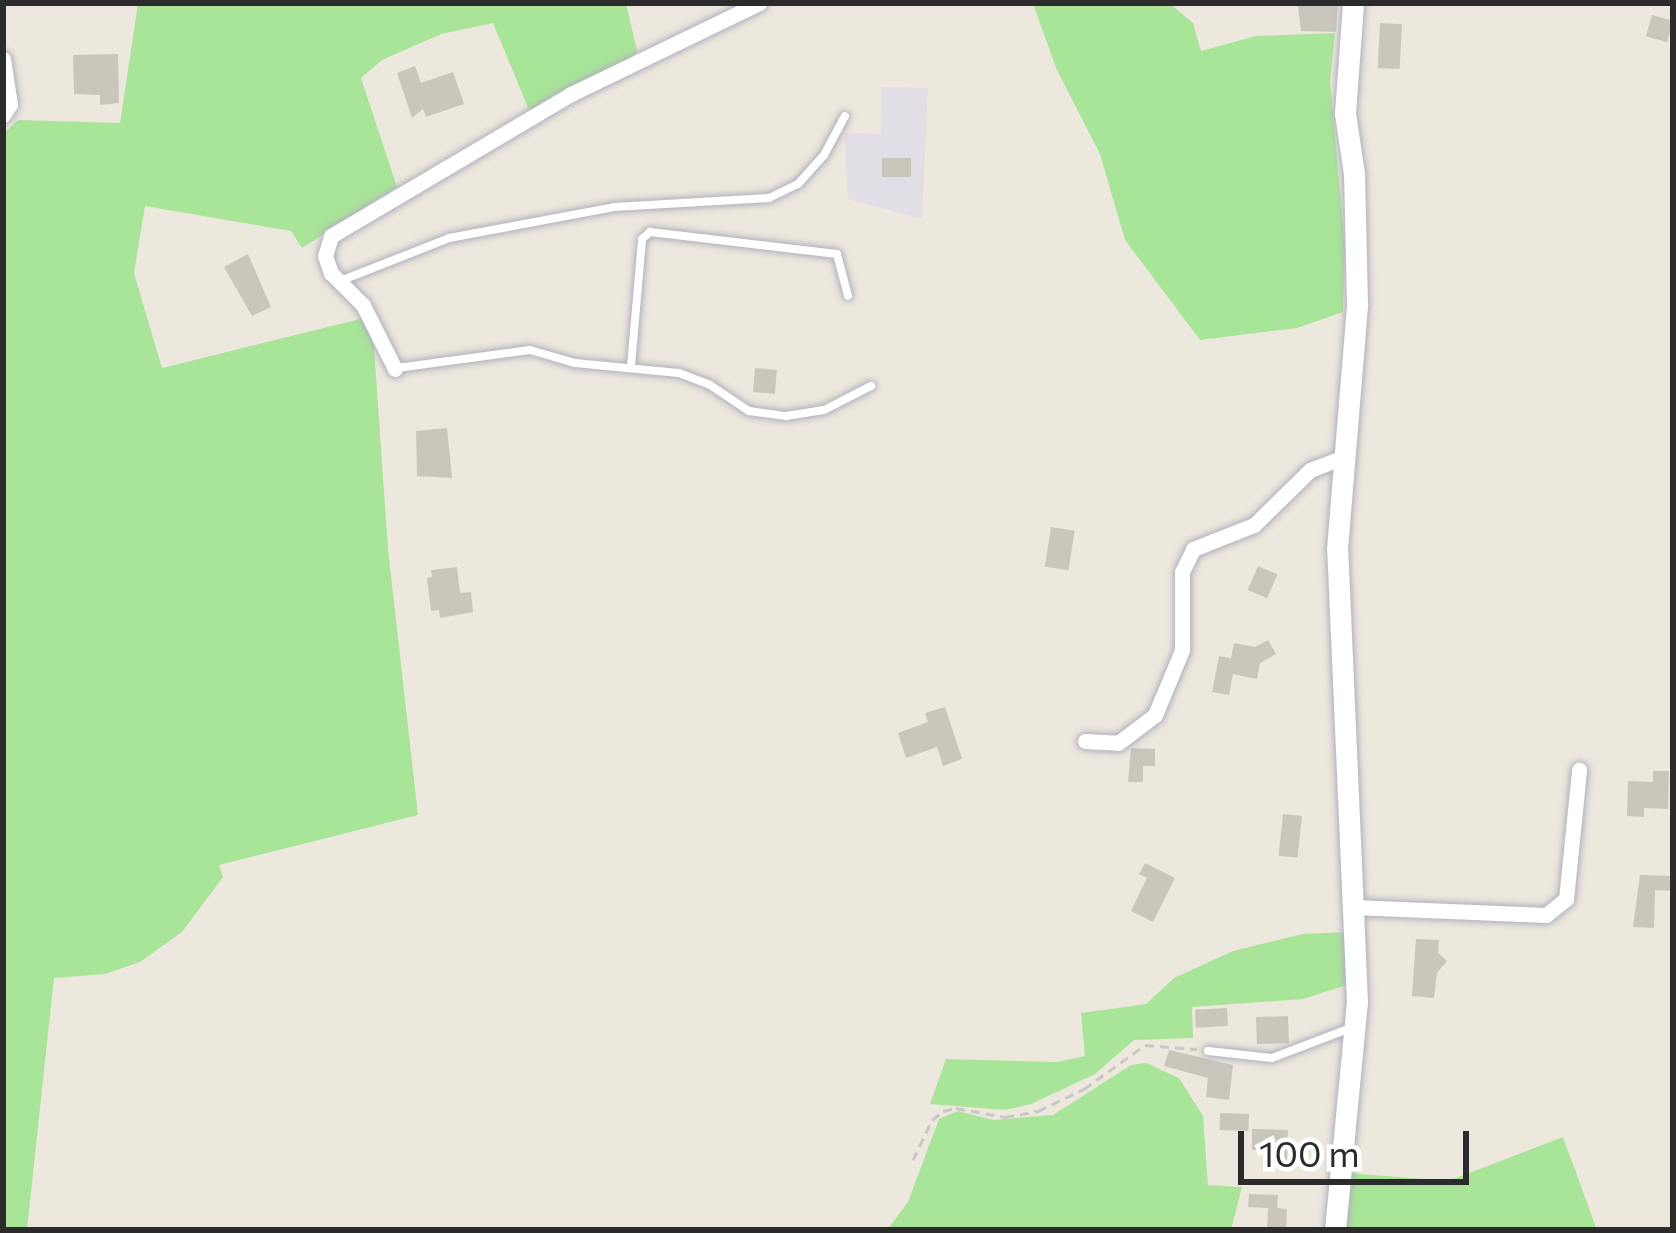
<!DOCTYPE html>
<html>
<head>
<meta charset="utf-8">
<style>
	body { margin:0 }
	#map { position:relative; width:1676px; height:1233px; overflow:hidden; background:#ede8dd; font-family:Commissioner,sans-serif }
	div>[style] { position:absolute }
	.industrial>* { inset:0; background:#e1dee6 }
	.green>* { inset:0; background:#a9e598 }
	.building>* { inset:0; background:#c9c6bb; transform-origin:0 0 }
	.path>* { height:3px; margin-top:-1.5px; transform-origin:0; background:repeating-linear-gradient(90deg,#c8c8c8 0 9px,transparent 0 15px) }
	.roads { filter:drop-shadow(0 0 3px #b1b1bf) drop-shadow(0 0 3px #b1b1bf) }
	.lane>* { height:8px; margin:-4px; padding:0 4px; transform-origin:4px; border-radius:4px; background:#fff }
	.street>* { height:15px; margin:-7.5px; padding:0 7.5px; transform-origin:7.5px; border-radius:7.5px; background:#fff }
	.secondary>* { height:21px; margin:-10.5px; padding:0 10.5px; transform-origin:10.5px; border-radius:10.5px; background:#fff }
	span { translate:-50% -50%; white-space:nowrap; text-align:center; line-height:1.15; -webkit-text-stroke:12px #fff; paint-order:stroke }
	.frame { position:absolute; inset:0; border:6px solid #2b2b2b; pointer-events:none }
	.scale { position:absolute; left:1238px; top:1131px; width:231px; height:54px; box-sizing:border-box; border:6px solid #2b2b2b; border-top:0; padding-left:15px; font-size:36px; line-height:42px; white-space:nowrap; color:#2b2b2b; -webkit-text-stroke:9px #fff; paint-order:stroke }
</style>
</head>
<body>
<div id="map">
	<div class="industrial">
		<div style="clip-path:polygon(882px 87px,928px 88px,922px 219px,848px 199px,845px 133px,881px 134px)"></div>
	</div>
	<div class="green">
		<div style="clip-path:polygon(138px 3px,626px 3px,637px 51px,631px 59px,529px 110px,493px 23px,441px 34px,382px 60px,361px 78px,397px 187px,302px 248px,291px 231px,145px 206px,134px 273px,162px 368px,364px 318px,373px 333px,388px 549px,418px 815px,219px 865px,223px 877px,182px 932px,140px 962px,105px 974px,54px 978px,27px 1230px,3px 1230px,3px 134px,18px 120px,120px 123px)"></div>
		<div style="clip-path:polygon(1033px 3px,1169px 3px,1193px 23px,1201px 51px,1256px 36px,1335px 33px,1330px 81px,1345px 247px,1343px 312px,1297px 328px,1200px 340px,1125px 240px,1100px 154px,1056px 68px)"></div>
		<div style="clip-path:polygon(1346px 932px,1350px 984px,1303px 999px,1192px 1007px,1193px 1038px,1134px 1040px,1095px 1074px,1031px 1104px,1005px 1110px,930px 1104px,946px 1059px,1058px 1062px,1085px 1056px,1081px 1013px,1146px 1004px,1174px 978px,1233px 951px,1302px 934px)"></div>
		<div style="clip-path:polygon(1146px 1063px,1179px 1078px,1203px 1116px,1208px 1185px,1242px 1187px,1231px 1230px,887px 1230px,908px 1202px,939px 1119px,958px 1111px,993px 1120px,1053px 1115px,1131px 1065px)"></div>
		<div style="clip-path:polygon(1563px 1137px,1597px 1230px,1344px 1230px,1348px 1173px,1448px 1181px)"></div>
	</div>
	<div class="building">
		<div style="clip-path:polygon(1338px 3px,1336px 32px,1301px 31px,1298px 6px)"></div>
		<div style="left:1652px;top:15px;width:22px;height:22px;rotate:16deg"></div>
		<div style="left:1380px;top:23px;width:22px;height:45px;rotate:3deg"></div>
		<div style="clip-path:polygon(118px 54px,119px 103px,100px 105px,100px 95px,74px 94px,73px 55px)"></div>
		<div style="clip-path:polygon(415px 66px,421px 83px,453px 72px,464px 104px,426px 117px,423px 109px,412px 118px,397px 73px)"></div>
		<div style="left:882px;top:158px;width:29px;height:19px"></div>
		<div style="clip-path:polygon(248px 254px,271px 307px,252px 316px,224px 267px)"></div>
		<div style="left:755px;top:368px;width:22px;height:24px;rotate:5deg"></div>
		<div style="clip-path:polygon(447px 428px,452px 478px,417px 476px,416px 431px)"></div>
		<div style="left:1051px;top:527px;width:24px;height:40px;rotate:9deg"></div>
		<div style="left:1258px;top:566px;width:21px;height:26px;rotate:23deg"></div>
		<div style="clip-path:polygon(457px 567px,460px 593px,471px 592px,473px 612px,440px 618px,439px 610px,431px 611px,427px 578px,432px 577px,431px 570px)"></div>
		<div style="clip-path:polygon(1268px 640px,1276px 654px,1260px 663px,1257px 679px,1233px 674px,1229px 695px,1212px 692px,1219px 656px,1231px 658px,1234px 643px,1255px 647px)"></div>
		<div style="clip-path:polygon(945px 707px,962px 759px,943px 766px,937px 747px,906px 758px,898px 733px,928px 722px,925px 713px)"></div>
		<div style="clip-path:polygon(1131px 748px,1155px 749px,1155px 766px,1143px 766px,1143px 782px,1128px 782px)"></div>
		<div style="clip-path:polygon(1653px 771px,1669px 771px,1668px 809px,1644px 808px,1644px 817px,1627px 816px,1628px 781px,1653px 782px)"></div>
		<div style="left:1283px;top:814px;width:19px;height:42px;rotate:6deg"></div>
		<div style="clip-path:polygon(1145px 863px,1175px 878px,1153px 922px,1131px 911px,1147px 878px,1139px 874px)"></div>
		<div style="clip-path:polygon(1640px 875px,1673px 876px,1673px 891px,1655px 890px,1654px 928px,1633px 927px)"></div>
		<div style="clip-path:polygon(1416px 939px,1439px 940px,1438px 953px,1447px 961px,1437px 973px,1434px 998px,1412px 996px)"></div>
		<div style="left:1227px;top:1008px;width:18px;height:32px;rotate:87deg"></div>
		<div style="left:1288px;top:1016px;width:27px;height:32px;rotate:88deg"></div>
		<div style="clip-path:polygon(1169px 1050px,1233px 1065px,1229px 1100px,1206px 1097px,1208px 1078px,1164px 1066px)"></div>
		<div style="left:1220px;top:1113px;width:29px;height:17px;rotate:2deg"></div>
		<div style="clip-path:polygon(1252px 1129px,1288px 1130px,1287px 1163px,1266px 1167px,1263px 1150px,1252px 1150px)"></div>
		<div style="clip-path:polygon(1249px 1194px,1278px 1195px,1277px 1208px,1287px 1209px,1286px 1230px,1267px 1230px,1268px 1208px,1248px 1207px)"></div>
	</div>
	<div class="path">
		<div style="left:913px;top:1160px;width:44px;rotate:-64.6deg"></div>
		<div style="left:932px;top:1120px;width:14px;rotate:-39deg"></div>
		<div style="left:943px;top:1111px;width:13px;rotate:-13deg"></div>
		<div style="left:956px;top:1108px;width:50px;rotate:10.4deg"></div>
		<div style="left:1005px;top:1117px;width:34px;rotate:-10deg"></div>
		<div style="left:1038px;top:1111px;width:51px;rotate:-25.6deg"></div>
		<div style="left:1084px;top:1089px;width:75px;rotate:-35.8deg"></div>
		<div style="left:1145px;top:1045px;width:52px;rotate:4.4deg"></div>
	</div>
	<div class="roads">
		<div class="lane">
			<div style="left:340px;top:281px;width:117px;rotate:-21.5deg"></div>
			<div style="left:449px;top:238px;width:168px;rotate:-10.6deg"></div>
			<div style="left:614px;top:207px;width:155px;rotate:-3.3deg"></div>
			<div style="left:769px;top:198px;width:32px;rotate:-26deg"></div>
			<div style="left:798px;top:184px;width:39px;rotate:-48deg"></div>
			<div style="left:824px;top:155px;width:44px;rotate:-61.7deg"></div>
			<div style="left:631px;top:366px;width:127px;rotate:-85deg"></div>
			<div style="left:642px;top:239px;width:11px;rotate:-41deg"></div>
			<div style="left:650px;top:232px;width:188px;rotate:6.7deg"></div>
			<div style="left:837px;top:254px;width:43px;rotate:75.3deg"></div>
			<div style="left:397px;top:368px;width:134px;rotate:-7.7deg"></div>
			<div style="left:530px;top:350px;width:47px;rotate:16.1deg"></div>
			<div style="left:575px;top:363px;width:104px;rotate:5.5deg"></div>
			<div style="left:679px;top:373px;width:33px;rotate:21deg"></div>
			<div style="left:710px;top:385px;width:47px;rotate:33.7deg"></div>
			<div style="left:749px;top:411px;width:37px;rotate:8deg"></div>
			<div style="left:786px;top:416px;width:38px;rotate:-9deg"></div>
			<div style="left:824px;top:410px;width:53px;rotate:-27.1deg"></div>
			<div style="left:1208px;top:1051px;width:64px;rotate:6.2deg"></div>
			<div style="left:1272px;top:1058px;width:87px;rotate:-20.9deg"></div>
		</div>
		<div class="street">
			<div style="left:3px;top:59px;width:46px;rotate:81.2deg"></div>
			<div style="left:10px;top:104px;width:13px;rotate:122deg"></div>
			<div style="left:395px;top:369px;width:72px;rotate:-116.6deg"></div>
			<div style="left:363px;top:305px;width:45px;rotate:-135deg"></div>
			<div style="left:331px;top:273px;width:18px;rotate:-109deg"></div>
			<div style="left:325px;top:256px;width:21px;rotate:-73deg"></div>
			<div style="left:331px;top:236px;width:279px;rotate:-30.6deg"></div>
			<div style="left:571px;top:94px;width:209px;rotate:-25.8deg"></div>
			<div style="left:1085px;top:741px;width:33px;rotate:3deg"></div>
			<div style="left:1118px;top:743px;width:46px;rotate:-37.1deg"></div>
			<div style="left:1155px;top:715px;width:70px;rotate:-67.4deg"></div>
			<div style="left:1182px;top:650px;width:78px;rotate:-90deg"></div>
			<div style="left:1182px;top:572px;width:25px;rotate:-64deg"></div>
			<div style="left:1193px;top:549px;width:66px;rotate:-21.5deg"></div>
			<div style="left:1254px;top:525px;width:78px;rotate:-44.5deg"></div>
			<div style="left:1310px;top:470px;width:34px;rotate:-21deg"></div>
			<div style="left:1353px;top:907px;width:193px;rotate:2.4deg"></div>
			<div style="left:1546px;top:915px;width:26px;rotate:-39deg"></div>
			<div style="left:1566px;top:899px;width:130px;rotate:-84.2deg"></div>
		</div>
		<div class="secondary">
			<div style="left:1335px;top:1230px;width:229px;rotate:-84.5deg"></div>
			<div style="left:1357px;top:1002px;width:453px;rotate:-92.5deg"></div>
			<div style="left:1337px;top:549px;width:246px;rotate:-85.3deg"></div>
			<div style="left:1357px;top:304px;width:130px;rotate:-91.3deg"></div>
			<div style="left:1354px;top:174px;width:62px;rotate:-98.4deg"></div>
			<div style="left:1345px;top:113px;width:110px;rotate:-85.8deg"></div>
		</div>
	</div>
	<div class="frame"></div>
	<div class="scale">100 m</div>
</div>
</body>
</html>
